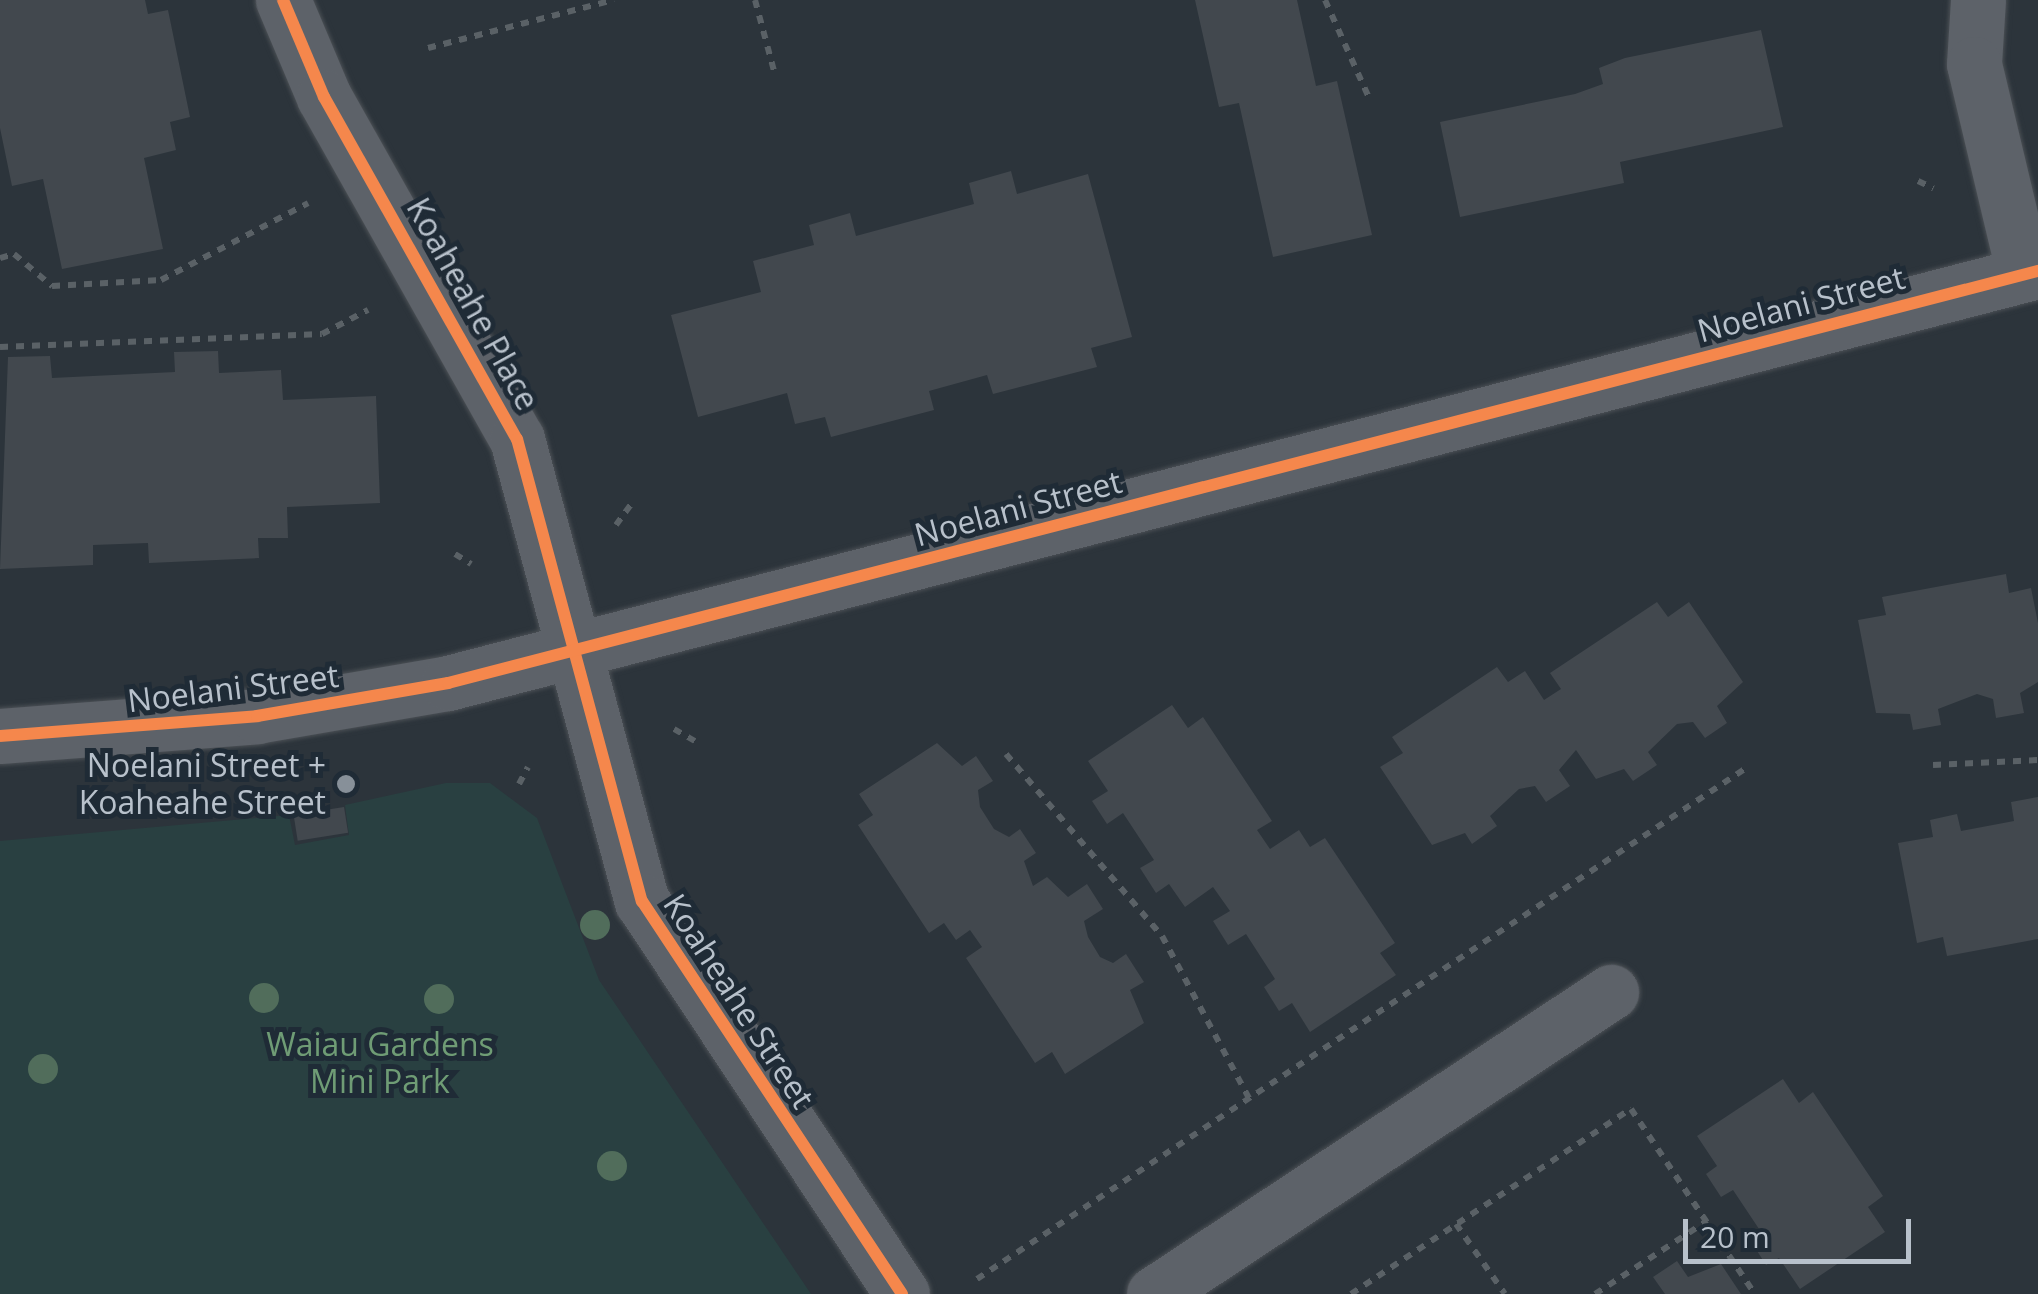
<!DOCTYPE html>
<html>
<head>
<meta charset="utf-8">
<style>
	body { margin:0 }
	#map { position:relative; width:2038px; height:1294px; overflow:hidden; background:#2c343b; font-family:"Open Sans",sans-serif }
	div>[style] { position:absolute }
	.green>* { inset:0; background:#294041 }
	.building>* { inset:0; background:#42484e; transform-origin:0 0 }
	.path>* { height:6px; margin-top:-3px; transform-origin:0; background:repeating-linear-gradient(90deg,#5a6166 0 8px,transparent 0 16px) }
	.roads { filter:drop-shadow(0 0 2px #4b5055) drop-shadow(0 0 2px #4b5055) }
	.minor>* { height:55px; margin:-27.5px; padding:0 27.5px; transform-origin:27.5px; border-radius:27.5px; background:#5d6269 }
	.cycleway>* { height:12px; margin:-6px; padding:0 6px; transform-origin:6px; border-radius:6px; background:#f5874c }
	.trees>* { width:30px; height:30px; margin:-15px; border-radius:50%; background:#516d5b }
	.dots>* { width:28px; height:28px; translate:-50% -50%; box-sizing:border-box; border:5px solid #1f2b36; border-radius:50% }
	span { translate:-50% -50%; white-space:nowrap; text-align:center; line-height:1.15; -webkit-text-stroke:10px #1f2b36; paint-order:stroke }
	.street-label { font-size:32px; color:#b8c1cb }
	.poi-label { font-size:32px; color:#b8c1cb }
	.right { translate:-100% -50%; text-align:right }
	.park-label { font-size:32px; color:#6f9c75 }
	.scale { position:absolute; left:1683px; top:1219px; width:228px; height:45px; box-sizing:border-box; border:5px solid #b8c1cb; border-top:0; padding-left:12px; font-size:30px; line-height:35px; white-space:nowrap; color:#b8c1cb; -webkit-text-stroke:8px #1f2b36; paint-order:stroke }
</style>
</head>
<body>
<div id="map">
	<div class="green">
		<div style="clip-path:polygon(446px 783px,490px 783px,537px 818px,599px 980px,811px 1294px,0 1294px,0 841px,289px 815px,295px 845px,349px 835px,345px 805px)"></div>
	</div>
	<div class="building">
		<div style="clip-path:polygon(0 0,145px 0,148px 14px,168px 10px,190px 117px,170px 122px,176px 150px,144px 158px,163px 249px,62px 269px,43px 179px,12px 186px,0 128px)"></div>
		<div style="clip-path:polygon(1195px 0,1297px 0,1316px 86px,1337px 81px,1372px 235px,1273px 257px,1239px 103px,1219px 107px)"></div>
		<div style="clip-path:polygon(1761px 30px,1783px 127px,1620px 162px,1624px 183px,1460px 217px,1440px 122px,1575px 94px,1603px 84px,1599px 68px,1625px 58px)"></div>
		<div style="clip-path:polygon(1011px 171px,1017px 194px,1088px 174px,1132px 337px,1091px 348px,1097px 367px,993px 394px,987px 375px,929px 391px,934px 410px,831px 437px,825px 417px,795px 424px,787px 393px,698px 417px,671px 315px,761px 292px,753px 261px,814px 245px,809px 225px,850px 213px,856px 236px,974px 204px,969px 183px)"></div>
		<div style="clip-path:polygon(218px 351px,219px 373px,281px 370px,283px 400px,376px 396px,380px 503px,287px 507px,288px 538px,258px 538px,259px 558px,149px 563px,148px 543px,93px 545px,93px 565px,0 569px,8px 357px,50px 356px,52px 378px,175px 372px,174px 352px)"></div>
		<div style="clip-path:polygon(2006px 574px,2009px 593px,2031px 588px,2038px 623px,2038px 682px,2020px 693px,2024px 713px,1996px 718px,1993px 699px,1977px 694px,1938px 709px,1941px 725px,1913px 730px,1910px 714px,1876px 713px,1858px 620px,1886px 615px,1882px 597px)"></div>
		<div style="clip-path:polygon(1657px 602px,1668px 617px,1689px 602px,1743px 682px,1717px 706px,1727px 723px,1705px 738px,1693px 722px,1677px 724px,1648px 752px,1657px 765px,1633px 781px,1624px 769px,1596px 779px,1576px 750px,1559px 770px,1570px 786px,1546px 802px,1535px 786px,1519px 789px,1490px 816px,1497px 826px,1472px 844px,1465px 833px,1432px 845px,1380px 767px,1403px 753px,1392px 737px,1497px 667px,1508px 682px,1525px 671px,1544px 700px,1561px 689px,1550px 673px)"></div>
		<div style="clip-path:polygon(1172px 705px,1188px 728px,1203px 717px,1272px 821px,1257px 830px,1270px 849px,1299px 830px,1310px 847px,1325px 838px,1395px 943px,1380px 953px,1396px 975px,1310px 1032px,1292px 1003px,1279px 1011px,1264px 987px,1275px 979px,1246px 934px,1228px 945px,1213px 921px,1230px 911px,1213px 887px,1185px 907px,1169px 884px,1156px 893px,1140px 868px,1154px 860px,1123px 813px,1107px 824px,1092px 801px,1108px 791px,1088px 761px)"></div>
		<div style="clip-path:polygon(937px 743px,962px 766px,976px 756px,993px 781px,978px 790px,980px 807px,994px 829px,1009px 837px,1020px 829px,1036px 853px,1024px 861px,1033px 886px,1047px 877px,1068px 897px,1087px 884px,1103px 909px,1084px 921px,1088px 937px,1100px 957px,1113px 963px,1126px 954px,1144px 982px,1130px 990px,1144px 1023px,1065px 1074px,1052px 1052px,1035px 1063px,966px 958px,982px 947px,970px 930px,956px 940px,944px 923px,929px 933px,858px 825px,873px 815px,859px 794px)"></div>
		<div style="clip-path:polygon(2038px 797px,2038px 939px,1947px 956px,1943px 937px,1917px 943px,1898px 843px,1933px 837px,1930px 820px,1957px 814px,1961px 831px,2014px 821px,2011px 802px)"></div>
		<div style="left:344px;top:807px;width:26px;height:51px;rotate:81deg"></div>
		<div style="clip-path:polygon(1783px 1079px,1799px 1103px,1813px 1092px,1883px 1196px,1868px 1207px,1885px 1232px,1800px 1289px,1779px 1258px,1766px 1265px,1752px 1243px,1763px 1235px,1733px 1190px,1721px 1197px,1706px 1174px,1717px 1166px,1697px 1136px)"></div>
		<div style="clip-path:polygon(1677px 1261px,1688px 1277px,1721px 1264px,1741px 1294px,1665px 1294px,1653px 1277px)"></div>
	</div>
	<div class="path">
		<div style="left:755px;top:0;width:73px;rotate:75deg"></div>
		<div style="left:1325px;top:0;width:107px;rotate:65.8deg"></div>
		<div style="left:428px;top:48px;width:192px;rotate:-14.5deg"></div>
		<div style="left:1918px;top:181px;width:17px;rotate:25deg"></div>
		<div style="left:0;top:258px;width:15px;rotate:-16deg"></div>
		<div style="left:14px;top:254px;width:50px;rotate:40.1deg"></div>
		<div style="left:52px;top:286px;width:109px;rotate:-3.2deg"></div>
		<div style="left:161px;top:280px;width:166px;rotate:-27.6deg"></div>
		<div style="left:0;top:347px;width:322px;rotate:-2.3deg"></div>
		<div style="left:322px;top:334px;width:52px;rotate:-27.6deg"></div>
		<div style="left:616px;top:525px;width:26px;rotate:-54deg"></div>
		<div style="left:455px;top:554px;width:19px;rotate:32deg"></div>
		<div style="left:674px;top:729px;width:24px;rotate:30deg"></div>
		<div style="left:1006px;top:754px;width:240px;rotate:49.4deg"></div>
		<div style="left:1162px;top:936px;width:184px;rotate:61.8deg"></div>
		<div style="left:1933px;top:765px;width:105px;rotate:-2.7deg"></div>
		<div style="left:519px;top:784px;width:19px;rotate:-62deg"></div>
		<div style="left:1456px;top:1224px;width:85px;rotate:55deg"></div>
		<div style="left:977px;top:1279px;width:923px;rotate:-33.6deg"></div>
		<div style="left:1351px;top:1294px;width:336px;rotate:-33.5deg"></div>
		<div style="left:1631px;top:1109px;width:223px;rotate:56.2deg"></div>
		<div style="left:1595px;top:1294px;width:134px;rotate:-33.1deg"></div>
	</div>
	<div class="roads">
		<div class="minor">
			<div style="left:283px;top:0;width:105px;rotate:67.1deg"></div>
			<div style="left:324px;top:97px;width:393px;rotate:60.6deg"></div>
			<div style="left:517px;top:439px;width:479px;rotate:74.9deg"></div>
			<div style="left:642px;top:901px;width:471px;rotate:56.5deg"></div>
			<div style="left:1978px;top:0;width:64px;rotate:93.6deg"></div>
			<div style="left:1974px;top:64px;width:216px;rotate:76.6deg"></div>
			<div style="left:0;top:736px;width:258px;rotate:-4.4deg"></div>
			<div style="left:257px;top:716px;width:194px;rotate:-9.8deg"></div>
			<div style="left:448px;top:683px;width:1643px;rotate:-14.53deg"></div>
			<div style="left:1154px;top:1294px;width:548px;rotate:-33.46deg"></div>
		</div>
	</div>
	<div class="cycleway">
		<div style="left:283px;top:0;width:105px;rotate:67.1deg"></div>
		<div style="left:324px;top:97px;width:393px;rotate:60.6deg"></div>
		<div style="left:517px;top:439px;width:479px;rotate:74.9deg"></div>
		<div style="left:642px;top:901px;width:471px;rotate:56.5deg"></div>
		<div style="left:0;top:736px;width:258px;rotate:-4.4deg"></div>
		<div style="left:257px;top:716px;width:194px;rotate:-9.8deg"></div>
		<div style="left:448px;top:683px;width:1643px;rotate:-14.53deg"></div>
	</div>
	<div class="trees">
		<div style="left:595px;top:925px"></div>
		<div style="left:264px;top:998px"></div>
		<div style="left:439px;top:999px"></div>
		<div style="left:43px;top:1069px"></div>
		<div style="left:612px;top:1166px"></div>
	</div>
	<div class="dots">
		<div style="left:346px;top:784px;background:#879099"></div>
	</div>
	<div class="street-label">
		<span style="left:473px;top:304px;rotate:61deg">Koaheahe Place</span>
		<span style="left:1801px;top:304px;rotate:-15deg">Noelani Street</span>
		<span style="left:1018px;top:508px;rotate:-15deg">Noelani Street</span>
		<span style="left:233px;top:688px;rotate:-7deg">Noelani Street</span>
		<span style="left:739px;top:1001px;rotate:57deg">Koaheahe Street</span>
	</div>
	<div class="poi-label">
		<span class="right" style="left:326px;top:784px">Noelani Street +<br>Koaheahe Street</span>
	</div>
	<div class="park-label">
		<span style="left:380px;top:1063px">Waiau Gardens<br>Mini Park</span>
	</div>
	<div class="scale">20 m</div>
</div>
</body>
</html>
